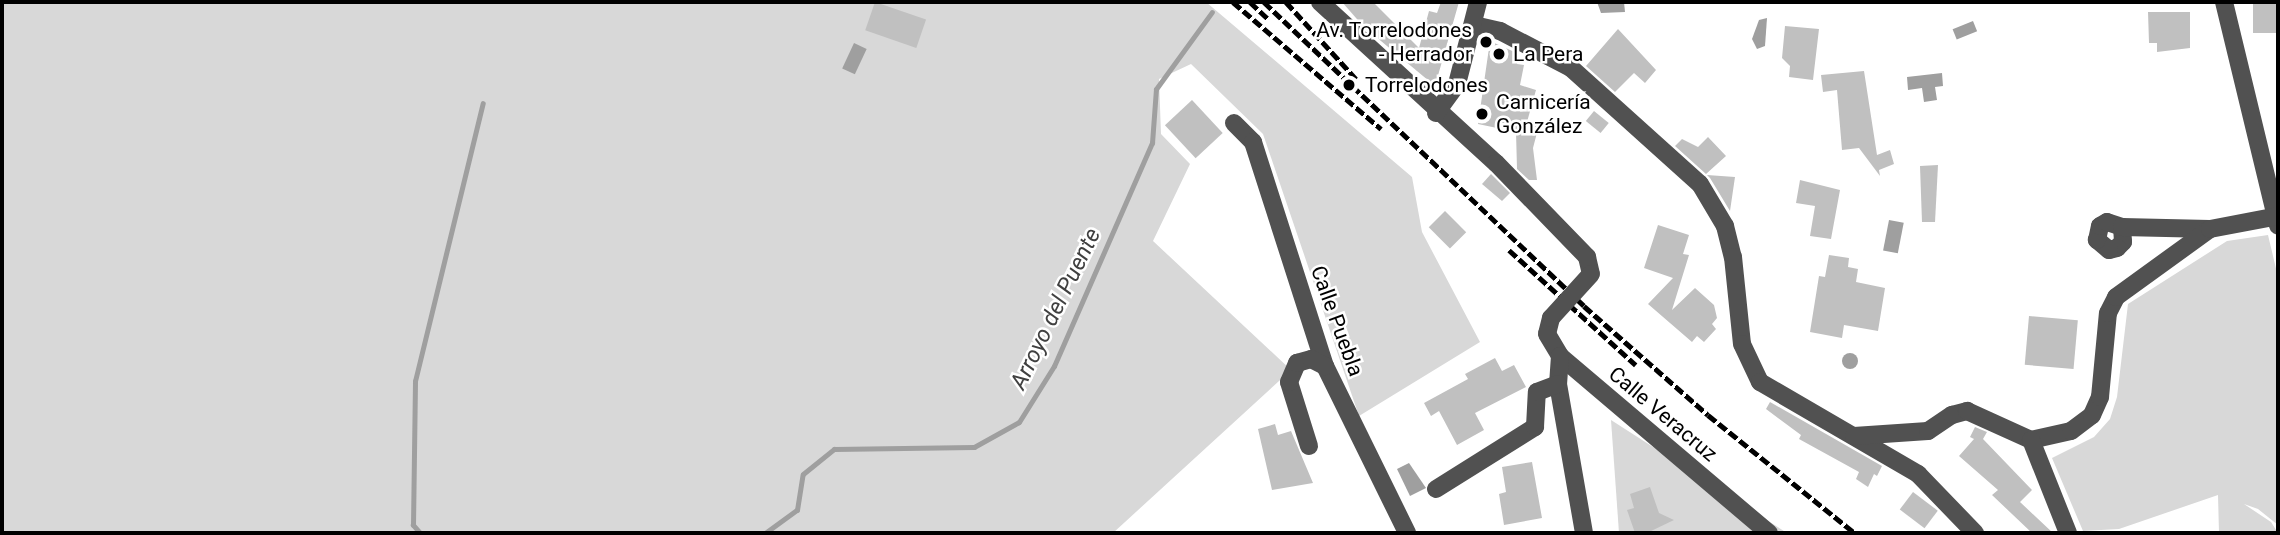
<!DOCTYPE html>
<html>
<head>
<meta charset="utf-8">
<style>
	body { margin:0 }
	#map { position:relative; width:2280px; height:535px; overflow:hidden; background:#fff; font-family:Roboto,sans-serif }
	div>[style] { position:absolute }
	.green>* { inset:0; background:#d8d8d8 }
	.water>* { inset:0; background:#9f9f9f; transform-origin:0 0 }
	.round { border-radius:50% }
	.stream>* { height:5px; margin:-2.5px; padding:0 2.5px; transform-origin:2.5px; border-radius:2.5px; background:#9f9f9f }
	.building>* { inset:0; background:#c0c0c0; transform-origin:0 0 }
	.minor>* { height:18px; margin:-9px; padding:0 9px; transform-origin:9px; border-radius:9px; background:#515151 }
	.rail>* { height:5px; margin-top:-2.5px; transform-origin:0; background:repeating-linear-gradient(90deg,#000 0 10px,transparent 0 13.5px) }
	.minor-bridge>* { height:18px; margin:-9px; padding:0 9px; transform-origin:9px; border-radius:9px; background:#515151 }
	.dots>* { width:19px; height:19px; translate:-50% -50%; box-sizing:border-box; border:4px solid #fff; border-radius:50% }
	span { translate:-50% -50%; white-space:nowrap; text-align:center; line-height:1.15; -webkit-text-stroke:5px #fff; paint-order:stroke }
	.poi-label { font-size:21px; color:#000 }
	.right { translate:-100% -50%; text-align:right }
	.left { translate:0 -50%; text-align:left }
	.street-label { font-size:21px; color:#000 }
	.water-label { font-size:23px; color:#404040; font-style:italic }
	.frame { position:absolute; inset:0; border:4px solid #000; pointer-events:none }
</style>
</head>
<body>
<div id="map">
	<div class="green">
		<div style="clip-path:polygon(2px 2px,1206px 2px,1412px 177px,1422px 232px,1480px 342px,1359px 416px,1263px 134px,1191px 64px,1159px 79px,1161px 134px,1190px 164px,1153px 241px,1291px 370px,1113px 533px,2px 533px)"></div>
		<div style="clip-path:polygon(2268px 235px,2278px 277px,2278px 525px,2258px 509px,2244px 504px,2271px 522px,2278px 533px,2219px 533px,2218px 495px,2119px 529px,2083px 531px,2052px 458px,2094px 437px,2110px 419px,2117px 397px,2128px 304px,2227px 241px)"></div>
		<div style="clip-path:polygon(1611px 420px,1787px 533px,1619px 533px)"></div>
	</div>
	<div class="water">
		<div style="clip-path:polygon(1597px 2px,1624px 2px,1625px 12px,1601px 13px)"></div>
		<div style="clip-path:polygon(1767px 18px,1765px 46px,1757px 49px,1752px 39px,1759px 20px)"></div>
		<div style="left:1973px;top:21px;width:11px;height:22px;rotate:68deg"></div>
		<div style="left:854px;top:43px;width:14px;height:28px;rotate:25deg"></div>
		<div style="clip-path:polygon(1942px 73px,1943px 86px,1935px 87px,1937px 100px,1924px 102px,1922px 88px,1908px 90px,1907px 77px)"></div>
		<div style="left:1889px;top:220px;width:15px;height:31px;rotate:11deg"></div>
		<div class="round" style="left:1842px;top:353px;width:16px;height:16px"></div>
		<div style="clip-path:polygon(1409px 463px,1426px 488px,1410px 496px,1397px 469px)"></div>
	</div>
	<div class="stream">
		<div style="left:420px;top:533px;width:11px;rotate:-131deg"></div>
		<div style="left:413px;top:525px;width:144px;rotate:-89.2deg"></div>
		<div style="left:415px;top:381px;width:286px;rotate:-76.3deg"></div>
		<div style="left:765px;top:533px;width:39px;rotate:-36deg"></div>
		<div style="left:797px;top:510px;width:36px;rotate:-81deg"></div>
		<div style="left:803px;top:474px;width:40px;rotate:-39deg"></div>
		<div style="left:834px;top:449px;width:140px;rotate:-0.8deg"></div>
		<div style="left:974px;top:447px;width:51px;rotate:-29.1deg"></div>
		<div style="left:1019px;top:422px;width:66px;rotate:-58deg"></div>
		<div style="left:1054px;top:366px;width:244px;rotate:-66.3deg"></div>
		<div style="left:1152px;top:143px;width:54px;rotate:-85.8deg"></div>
		<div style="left:1156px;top:89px;width:95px;rotate:-54deg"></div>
	</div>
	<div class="building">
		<div style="left:875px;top:2px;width:54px;height:30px;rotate:19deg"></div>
		<div style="clip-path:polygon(1342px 2px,1373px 2px,1419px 48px,1429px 11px,1437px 13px,1441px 2px,1459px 2px,1435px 86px,1363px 26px)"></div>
		<div style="left:2253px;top:2px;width:25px;height:31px"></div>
		<div style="clip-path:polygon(2148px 12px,2190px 12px,2190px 48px,2157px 52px,2157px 43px,2149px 43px)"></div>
		<div style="clip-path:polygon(1785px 26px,1819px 29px,1813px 80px,1789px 77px,1790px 66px,1782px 58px)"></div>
		<div style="clip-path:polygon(1618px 29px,1656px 70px,1645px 83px,1634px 73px,1615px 92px,1586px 66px)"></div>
		<div style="clip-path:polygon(1490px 41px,1519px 54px,1517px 64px,1524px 65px,1520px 85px,1536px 90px,1527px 122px,1539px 125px,1533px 148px,1537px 180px,1529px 180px,1517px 169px,1516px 132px,1478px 124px)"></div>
		<div style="clip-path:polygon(1864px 71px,1877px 155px,1890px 150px,1894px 164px,1879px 170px,1880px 176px,1859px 148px,1842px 150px,1837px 90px,1823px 92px,1821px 75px)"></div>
		<div style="left:1192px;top:100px;width:45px;height:37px;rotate:47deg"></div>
		<div style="left:1594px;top:111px;width:19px;height:13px;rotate:39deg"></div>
		<div style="clip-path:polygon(1708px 137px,1726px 156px,1706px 174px,1675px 146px,1682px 139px,1698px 147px)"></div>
		<div style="clip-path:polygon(1938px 165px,1935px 222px,1922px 222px,1920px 166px)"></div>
		<div style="clip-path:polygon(1491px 174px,1510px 193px,1502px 201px,1482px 184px)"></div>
		<div style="clip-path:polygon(1707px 175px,1735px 177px,1730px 211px,1710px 178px)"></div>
		<div style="clip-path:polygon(1800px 180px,1840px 190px,1831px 239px,1810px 236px,1815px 206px,1796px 203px)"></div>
		<div style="left:1445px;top:211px;width:30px;height:23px;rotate:45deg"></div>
		<div style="clip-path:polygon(1658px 225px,1689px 235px,1683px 254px,1689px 255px,1672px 310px,1695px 288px,1714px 305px,1717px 318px,1712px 324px,1716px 329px,1704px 342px,1697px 336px,1692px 342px,1648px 304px,1673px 278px,1644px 268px)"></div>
		<div style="clip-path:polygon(1829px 255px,1849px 258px,1848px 267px,1858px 269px,1856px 282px,1885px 288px,1878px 331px,1844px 325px,1842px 338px,1810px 332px,1819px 276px,1825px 277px)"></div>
		<div style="left:2029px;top:316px;width:49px;height:49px;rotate:5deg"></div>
		<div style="clip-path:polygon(1495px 358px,1502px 371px,1514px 365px,1526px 387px,1475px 413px,1484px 430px,1457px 445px,1439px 411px,1431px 416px,1424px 403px,1468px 379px,1465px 374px)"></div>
		<div style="clip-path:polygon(1770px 402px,1882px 466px,1877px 476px,1874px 474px,1868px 487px,1856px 479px,1859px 472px,1799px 439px,1801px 435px,1766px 409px)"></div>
		<div style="clip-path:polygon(1275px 424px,1278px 435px,1291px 431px,1313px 483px,1272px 490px,1258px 429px)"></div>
		<div style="clip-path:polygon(1975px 427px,1987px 432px,1983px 439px,2032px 490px,2020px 502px,2053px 533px,2032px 533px,1992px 495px,1998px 490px,1959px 456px,1974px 439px,1970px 437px)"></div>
		<div style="clip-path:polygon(1532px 462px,1542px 518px,1504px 525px,1499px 494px,1506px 492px,1502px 467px)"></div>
		<div style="clip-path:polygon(1650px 487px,1659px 513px,1674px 520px,1649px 532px,1635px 533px,1627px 510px,1634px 508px,1630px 494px)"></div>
		<div style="left:1913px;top:492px;width:31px;height:22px;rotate:37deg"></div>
	</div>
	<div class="minor">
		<div style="left:1320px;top:2px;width:239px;rotate:42.5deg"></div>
		<div style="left:1496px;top:163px;width:131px;rotate:45.9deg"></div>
		<div style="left:1587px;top:257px;width:17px;rotate:77deg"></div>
		<div style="left:2224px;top:2px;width:230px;rotate:76.4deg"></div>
		<div style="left:1474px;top:25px;width:27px;rotate:13deg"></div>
		<div style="left:1500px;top:31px;width:80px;rotate:27.5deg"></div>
		<div style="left:1571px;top:68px;width:173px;rotate:42deg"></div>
		<div style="left:1700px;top:184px;width:49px;rotate:59.2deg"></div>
		<div style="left:1725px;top:226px;width:32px;rotate:76deg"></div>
		<div style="left:1733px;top:257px;width:87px;rotate:84.1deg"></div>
		<div style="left:1742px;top:344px;width:42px;rotate:64.7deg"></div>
		<div style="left:1760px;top:382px;width:183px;rotate:30.2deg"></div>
		<div style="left:1918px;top:474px;width:82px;rotate:46deg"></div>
		<div style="left:1436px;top:113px;width:36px;rotate:-54deg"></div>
		<div style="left:1457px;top:84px;width:85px;rotate:-75.6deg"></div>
		<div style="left:1234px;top:123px;width:27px;rotate:45deg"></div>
		<div style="left:1253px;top:142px;width:235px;rotate:72.2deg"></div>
		<div style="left:1325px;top:366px;width:186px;rotate:63.8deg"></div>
		<div style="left:2122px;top:227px;width:15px;rotate:86deg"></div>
		<div style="left:2123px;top:242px;width:8px;rotate:135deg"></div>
		<div style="left:2117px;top:248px;width:8px;rotate:166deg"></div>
		<div style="left:2109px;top:250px;width:16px;rotate:-140deg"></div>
		<div style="left:2097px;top:240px;width:14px;rotate:-78deg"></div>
		<div style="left:2100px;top:226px;width:8px;rotate:-30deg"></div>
		<div style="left:2107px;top:222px;width:16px;rotate:18deg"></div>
		<div style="left:2122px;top:227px;width:88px;rotate:1.3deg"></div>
		<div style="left:1551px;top:318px;width:16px;rotate:104deg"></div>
		<div style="left:1547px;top:334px;width:26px;rotate:59deg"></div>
		<div style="left:1560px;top:356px;width:274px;rotate:40.3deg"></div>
		<div style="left:1560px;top:356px;width:28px;rotate:94deg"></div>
		<div style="left:1558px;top:384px;width:151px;rotate:80.1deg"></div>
		<div style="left:1854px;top:436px;width:74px;rotate:-3.9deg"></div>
		<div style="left:1928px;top:431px;width:29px;rotate:-34deg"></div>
		<div style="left:1952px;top:415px;width:16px;rotate:-15deg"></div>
		<div style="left:1967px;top:411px;width:70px;rotate:24.4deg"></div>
		<div style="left:2031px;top:440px;width:41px;rotate:-12.7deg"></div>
		<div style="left:2071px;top:431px;width:26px;rotate:-37deg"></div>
		<div style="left:2092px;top:415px;width:20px;rotate:-66deg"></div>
		<div style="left:2100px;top:397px;width:84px;rotate:-84.6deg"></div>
		<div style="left:2108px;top:313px;width:18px;rotate:-63deg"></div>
		<div style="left:2116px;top:297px;width:116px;rotate:-35.9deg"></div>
		<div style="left:2210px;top:229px;width:69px;rotate:-10.8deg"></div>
		<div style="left:2031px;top:440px;width:100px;rotate:68.3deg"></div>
		<div style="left:1309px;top:446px;width:67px;rotate:-107.4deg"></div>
		<div style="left:1289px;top:382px;width:21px;rotate:-67deg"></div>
		<div style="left:1297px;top:363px;width:15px;rotate:-16deg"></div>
		<div style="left:1311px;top:359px;width:16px;rotate:27deg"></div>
		<div style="left:1436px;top:489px;width:117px;rotate:-32.1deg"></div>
		<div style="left:1535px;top:427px;width:35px;rotate:-87deg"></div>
		<div style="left:1537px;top:392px;width:22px;rotate:-21deg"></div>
	</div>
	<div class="rail">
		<div style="left:1233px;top:2px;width:195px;rotate:40.6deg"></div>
		<div style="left:1250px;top:2px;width:26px;rotate:43deg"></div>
		<div style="left:1264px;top:2px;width:441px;rotate:43.5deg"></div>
		<div style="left:1584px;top:306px;width:165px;rotate:41.3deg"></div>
		<div style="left:1708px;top:415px;width:189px;rotate:38.8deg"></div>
		<div style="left:1286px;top:2px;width:104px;rotate:47.7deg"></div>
		<div style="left:1509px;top:250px;width:171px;rotate:42.2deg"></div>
	</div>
	<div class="minor-bridge">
		<div style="left:1551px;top:318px;width:59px;rotate:-47.7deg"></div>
	</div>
	<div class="dots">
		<div style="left:1486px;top:42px;background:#000"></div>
		<div style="left:1499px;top:54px;background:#000"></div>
		<div style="left:1349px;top:85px;background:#000"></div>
		<div style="left:1482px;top:114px;background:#000"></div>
	</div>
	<div class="poi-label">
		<span class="right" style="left:1472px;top:42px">Av. Torrelodones<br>- Herrador</span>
		<span class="left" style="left:1513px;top:54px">La Pera</span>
		<span class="left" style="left:1365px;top:85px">Torrelodones</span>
		<span class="left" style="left:1496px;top:114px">Carnicería<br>González</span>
	</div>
	<div class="street-label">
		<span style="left:1337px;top:321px;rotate:70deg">Calle Puebla</span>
		<span style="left:1663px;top:414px;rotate:40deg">Calle Veracruz</span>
	</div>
	<div class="water-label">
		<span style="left:1056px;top:309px;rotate:-64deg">Arroyo del Puente</span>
	</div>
	<div class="frame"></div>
</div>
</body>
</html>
